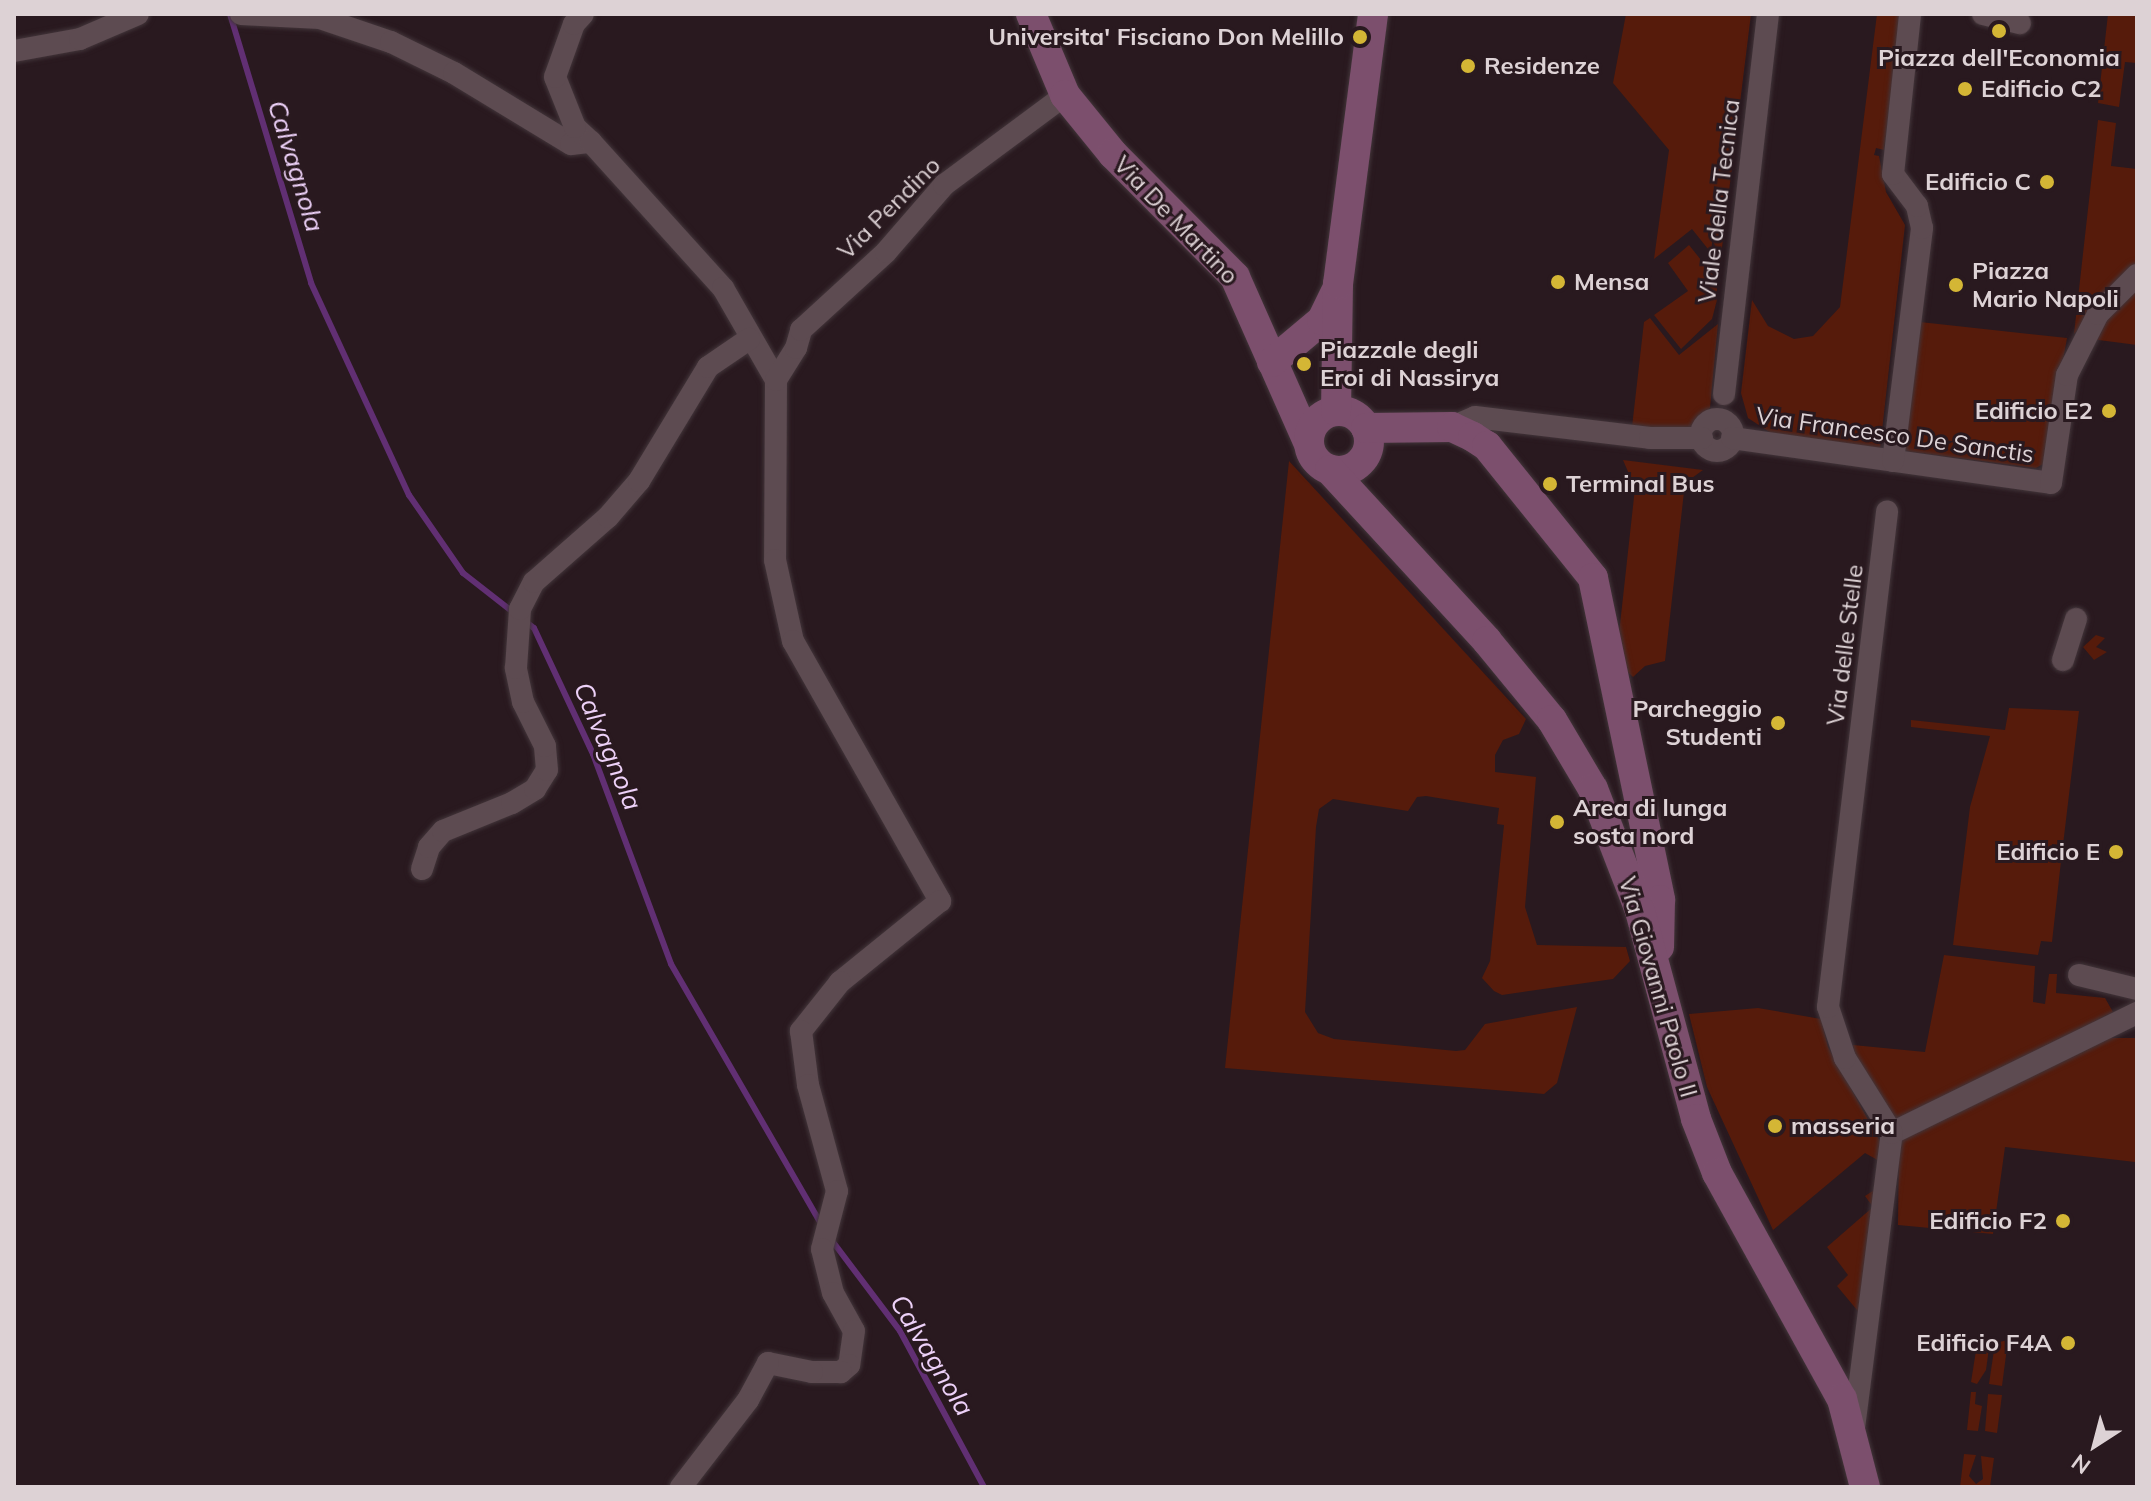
<!DOCTYPE html>
<html>
<head>
<meta charset="utf-8">
<style>
	body { margin:0 }
	#map { position:relative; width:2151px; height:1501px; overflow:hidden; background:#29191f; font-family:Mulish,sans-serif }
	div>[style] { position:absolute }
	.green>* { inset:0; background:#561b0b }
	.stream>* { height:6px; margin:-3px; padding:0 3px; transform-origin:3px; border-radius:3px; background:#612f73 }
	.roads { filter:drop-shadow(0 0 2px #42353a) drop-shadow(0 0 2px #42353a) }
	.street>* { height:22px; margin:-11px; padding:0 11px; transform-origin:11px; border-radius:11px; background:#5d4b51 }
	.street>.ring { margin:-11px; padding:0; box-sizing:content-box; background:none; border:22px solid #5d4b51; border-radius:50% }
	.secondary>* { height:30px; margin:-15px; padding:0 15px; transform-origin:15px; border-radius:15px; background:#7c4f6d }
	.secondary>.ring { margin:-15px; padding:0; box-sizing:content-box; background:none; border:30px solid #7c4f6d; border-radius:50% }
	.dots>* { width:22px; height:22px; translate:-50% -50%; box-sizing:border-box; border:4px solid #29191f; border-radius:50% }
	span { translate:-50% -50%; white-space:nowrap; text-align:center; line-height:1.15; -webkit-text-stroke:6px #29191f; paint-order:stroke }
	.poi-label { font-size:24px; color:#ddd2d5; font-weight:700 }
	.right { translate:-100% -50%; text-align:right }
	.left { translate:0 -50%; text-align:left }
	.street-label { font-size:24px; color:#ddd2d5 }
	.water-label { font-size:26px; color:#edd1f8; font-style:italic }
	.frame { position:absolute; inset:0; border:16px solid #ddd2d5; pointer-events:none }
	.north { position:absolute; left:2055px; top:1405px; width:80px; height:80px; -webkit-text-stroke:6px #29191f; paint-order:stroke; rotate:216deg; font-size:22px; font-weight:700; line-height:32px; text-align:center; color:#ddd2d5 }
	.north::after { content:''; display:block; margin:auto; width:28px; height:36px; background:#ddd2d5; clip-path:polygon(50% 0,100% 100%,50% 72%,0 100%) }
</style>
</head>
<body>
<div id="map">
	<div class="green">
		<div style="clip-path:polygon(1626px 14px,1751px 14px,1720px 264px,1692px 229px,1654px 259px,1669px 150px,1613px 83px)"></div>
		<div style="clip-path:polygon(1877px 14px,1901px 14px,1884px 150px,1876px 148px,1874px 155px,1879px 156px,1886px 192px,1905px 225px,1880px 449px,1771px 433px,1748px 418px,1741px 393px,1752px 300px,1768px 326px,1794px 339px,1813px 336px,1840px 307px)"></div>
		<div style="clip-path:polygon(2108px 14px,2137px 14px,2137px 63px,2125px 62px,2119px 107px,2098px 103px)"></div>
		<div style="clip-path:polygon(2098px 120px,2116px 123px,2111px 166px,2137px 169px,2137px 270px,2074px 334px)"></div>
		<div style="clip-path:polygon(1689px 245px,1717px 280px,1717px 300px,1712px 319px,1681px 349px,1654px 315px,1688px 291px,1668px 263px)"></div>
		<div style="clip-path:polygon(2137px 287px,2137px 345px,2091px 339px,2096px 329px)"></div>
		<div style="clip-path:polygon(1650px 318px,1679px 355px,1718px 324px,1710px 408px,1692px 429px,1632px 427px,1644px 322px)"></div>
		<div style="clip-path:polygon(1920px 322px,2067px 338px,2045px 463px,2036px 468px,1905px 451px)"></div>
		<div style="clip-path:polygon(1623px 460px,1703px 470px,1685px 483px,1665px 661px,1645px 666px,1633px 677px,1616px 661px,1635px 488px)"></div>
		<div style="clip-path:polygon(1289px 461px,1526px 719px,1519px 734px,1503px 740px,1495px 755px,1495px 772px,1536px 777px,1525px 907px,1537px 945px,1626px 947px,1630px 961px,1613px 979px,1502px 995px,1494px 991px,1482px 978px,1490px 961px,1504px 825px,1497px 824px,1499px 808px,1426px 796px,1417px 797px,1408px 811px,1333px 799px,1319px 809px,1316px 827px,1305px 1012px,1318px 1033px,1334px 1039px,1456px 1051px,1465px 1050px,1485px 1024px,1577px 1007px,1557px 1083px,1544px 1094px,1225px 1068px)"></div>
		<div style="clip-path:polygon(2096px 635px,2105px 638px,2096px 647px,2107px 652px,2094px 660px,2083px 647px)"></div>
		<div style="clip-path:polygon(2009px 708px,2079px 711px,2063px 845px,2052px 844px,2050px 860px,2061px 861px,2052px 942px,2041px 941px,2038px 955px,1953px 945px,1970px 807px,1990px 736px,1911px 727px,1911px 720px,2005px 730px)"></div>
		<div style="clip-path:polygon(1944px 955px,2035px 966px,2033px 1002px,2045px 1004px,2049px 974px,2057px 974px,2056px 993px,2105px 998px,2113px 1012px,1899px 1124px,1856px 1059px,1853px 1045px,1925px 1052px)"></div>
		<div style="clip-path:polygon(1758px 1008px,1821px 1019px,1828px 1047px,1882px 1145px,1881px 1162px,1865px 1153px,1773px 1230px,1707px 1087px,1689px 1014px)"></div>
		<div style="clip-path:polygon(2105px 1038px,2137px 1038px,2135px 1162px,2005px 1147px,1993px 1234px,1898px 1225px,1899px 1139px)"></div>
		<div style="clip-path:polygon(1879px 1187px,1862px 1316px,1837px 1286px,1848px 1275px,1827px 1247px,1873px 1207px,1865px 1196px)"></div>
		<div style="clip-path:polygon(1978px 1338px,1990px 1341px,1986px 1370px,1977px 1384px,1971px 1382px)"></div>
		<div style="clip-path:polygon(2008px 1340px,2002px 1386px,1989px 1384px,1995px 1343px)"></div>
		<div style="clip-path:polygon(1971px 1392px,1976px 1392px,1975px 1404px,1982px 1406px,1978px 1431px,1967px 1430px)"></div>
		<div style="clip-path:polygon(1988px 1394px,2002px 1395px,1997px 1433px,1985px 1431px)"></div>
		<div style="clip-path:polygon(1964px 1454px,1976px 1455px,1969px 1476px,1976px 1484px,1983px 1479px,1981px 1456px,1994px 1458px,1990px 1487px,1960px 1487px)"></div>
	</div>
	<div class="stream">
		<div style="left:230px;top:14px;width:281px;rotate:73.2deg"></div>
		<div style="left:311px;top:283px;width:234px;rotate:65.2deg"></div>
		<div style="left:409px;top:495px;width:95px;rotate:55.3deg"></div>
		<div style="left:463px;top:573px;width:63px;rotate:38deg"></div>
		<div style="left:525px;top:621px;width:11px;rotate:38deg"></div>
		<div style="left:534px;top:628px;width:139px;rotate:64.9deg"></div>
		<div style="left:593px;top:754px;width:224px;rotate:69.6deg"></div>
		<div style="left:671px;top:964px;width:302px;rotate:60deg"></div>
		<div style="left:830px;top:1238px;width:116px;rotate:53deg"></div>
		<div style="left:900px;top:1331px;width:177px;rotate:61.7deg"></div>
	</div>
	<div class="roads">
		<div class="street">
			<div style="left:241px;top:14px;width:79px;rotate:2.9deg"></div>
			<div style="left:320px;top:18px;width:75px;rotate:18.7deg"></div>
			<div style="left:391px;top:42px;width:70px;rotate:26.2deg"></div>
			<div style="left:454px;top:73px;width:137px;rotate:31.3deg"></div>
			<div style="left:571px;top:144px;width:20px;rotate:-6deg"></div>
			<div style="left:591px;top:142px;width:22px;rotate:-137deg"></div>
			<div style="left:575px;top:127px;width:54px;rotate:-111.8deg"></div>
			<div style="left:555px;top:77px;width:56px;rotate:-70.3deg"></div>
			<div style="left:574px;top:24px;width:13px;rotate:-48deg"></div>
			<div style="left:1983px;top:14px;width:38px;rotate:14deg"></div>
			<div style="left:14px;top:51px;width:67px;rotate:-10.3deg"></div>
			<div style="left:80px;top:39px;width:63px;rotate:-23.3deg"></div>
			<div style="left:591px;top:142px;width:197px;rotate:47.9deg"></div>
			<div style="left:723px;top:288px;width:106px;rotate:60.1deg"></div>
			<div style="left:776px;top:380px;width:180px;rotate:90.3deg"></div>
			<div style="left:775px;top:560px;width:83px;rotate:77.5deg"></div>
			<div style="left:793px;top:641px;width:299px;rotate:60.5deg"></div>
			<div style="left:940px;top:901px;width:129px;rotate:141deg"></div>
			<div style="left:840px;top:982px;width:63px;rotate:128.5deg"></div>
			<div style="left:801px;top:1031px;width:54px;rotate:82.6deg"></div>
			<div style="left:808px;top:1085px;width:110px;rotate:74.7deg"></div>
			<div style="left:837px;top:1191px;width:60px;rotate:104.5deg"></div>
			<div style="left:822px;top:1249px;width:45px;rotate:76deg"></div>
			<div style="left:833px;top:1293px;width:43px;rotate:61.1deg"></div>
			<div style="left:854px;top:1331px;width:34px;rotate:98deg"></div>
			<div style="left:849px;top:1365px;width:11px;rotate:139deg"></div>
			<div style="left:841px;top:1372px;width:29px;rotate:180deg"></div>
			<div style="left:812px;top:1372px;width:45px;rotate:-168.4deg"></div>
			<div style="left:768px;top:1363px;width:42px;rotate:118.4deg"></div>
			<div style="left:748px;top:1400px;width:110px;rotate:127.6deg"></div>
			<div style="left:776px;top:380px;width:38px;rotate:-58deg"></div>
			<div style="left:796px;top:348px;width:19px;rotate:-74deg"></div>
			<div style="left:801px;top:330px;width:115px;rotate:-42.5deg"></div>
			<div style="left:886px;top:252px;width:89px;rotate:-49.1deg"></div>
			<div style="left:944px;top:185px;width:151px;rotate:-36.6deg"></div>
			<div style="left:1724px;top:394px;width:383px;rotate:-83.4deg"></div>
			<div class="ring" style="left:1701px;top:419px;width:10px;height:10px"></div>
			<div style="left:1452px;top:427px;width:25px;rotate:-23deg"></div>
			<div style="left:1475px;top:417px;width:176px;rotate:6.8deg"></div>
			<div style="left:1650px;top:438px;width:52px"></div>
			<div style="left:1732px;top:438px;width:322px;rotate:8deg"></div>
			<div style="left:2051px;top:483px;width:109px;rotate:-81.6deg"></div>
			<div style="left:2067px;top:375px;width:68px;rotate:-63.1deg"></div>
			<div style="left:2098px;top:314px;width:55px;rotate:-45deg"></div>
			<div style="left:1893px;top:461px;width:235px;rotate:-82.9deg"></div>
			<div style="left:1922px;top:228px;width:23px;rotate:-103deg"></div>
			<div style="left:1917px;top:206px;width:40px;rotate:-127deg"></div>
			<div style="left:1893px;top:174px;width:161px;rotate:-83.9deg"></div>
			<div style="left:2063px;top:660px;width:43px;rotate:-72.4deg"></div>
			<div style="left:422px;top:869px;width:23px;rotate:-72deg"></div>
			<div style="left:429px;top:847px;width:21px;rotate:-49deg"></div>
			<div style="left:443px;top:831px;width:74px;rotate:-22.1deg"></div>
			<div style="left:512px;top:803px;width:27px;rotate:-31deg"></div>
			<div style="left:535px;top:789px;width:22px;rotate:-58deg"></div>
			<div style="left:547px;top:770px;width:24px;rotate:-95deg"></div>
			<div style="left:545px;top:746px;width:49px;rotate:-116.6deg"></div>
			<div style="left:523px;top:702px;width:35px;rotate:-102deg"></div>
			<div style="left:516px;top:668px;width:59px;rotate:-86.1deg"></div>
			<div style="left:520px;top:609px;width:30px;rotate:-63deg"></div>
			<div style="left:534px;top:582px;width:98px;rotate:-41.3deg"></div>
			<div style="left:608px;top:517px;width:48px;rotate:-49.3deg"></div>
			<div style="left:639px;top:481px;width:133px;rotate:-58.8deg"></div>
			<div style="left:708px;top:367px;width:50px;rotate:-34.3deg"></div>
			<div style="left:2079px;top:975px;width:60px;rotate:13.6deg"></div>
			<div style="left:1892px;top:1133px;width:273px;rotate:-26.1deg"></div>
			<div style="left:1854px;top:1428px;width:297px;rotate:-82.7deg"></div>
			<div style="left:1892px;top:1133px;width:89px;rotate:-122.1deg"></div>
			<div style="left:1845px;top:1058px;width:54px;rotate:-108.4deg"></div>
			<div style="left:1828px;top:1007px;width:499px;rotate:-83.2deg"></div>
		</div>
		<div class="secondary">
			<div style="left:1031px;top:14px;width:88px;rotate:67.2deg"></div>
			<div style="left:1065px;top:95px;width:76px;rotate:50.9deg"></div>
			<div style="left:1113px;top:154px;width:173px;rotate:45.2deg"></div>
			<div style="left:1235px;top:277px;width:180px;rotate:66.1deg"></div>
			<div style="left:1272px;top:362px;width:65px;rotate:-40deg"></div>
			<div style="left:1322px;top:320px;width:30px;rotate:-64deg"></div>
			<div class="ring" style="left:1309px;top:411px;width:30px;height:30px"></div>
			<div style="left:1336px;top:411px;width:127px;rotate:-89.1deg"></div>
			<div style="left:1338px;top:284px;width:272px;rotate:-82.6deg"></div>
			<div style="left:1366px;top:428px;width:86px;rotate:-0.7deg"></div>
			<div style="left:1452px;top:427px;width:23px;rotate:25deg"></div>
			<div style="left:1473px;top:437px;width:17px;rotate:33deg"></div>
			<div style="left:1487px;top:446px;width:169px;rotate:51.2deg"></div>
			<div style="left:1593px;top:578px;width:329px;rotate:78.2deg"></div>
			<div style="left:1660px;top:900px;width:47px;rotate:91.2deg"></div>
			<div style="left:1330px;top:470px;width:232px;rotate:47.4deg"></div>
			<div style="left:1487px;top:641px;width:102px;rotate:50.6deg"></div>
			<div style="left:1552px;top:720px;width:80px;rotate:59.3deg"></div>
			<div style="left:1593px;top:789px;width:131px;rotate:68.9deg"></div>
			<div style="left:1640px;top:911px;width:215px;rotate:74.9deg"></div>
			<div style="left:1696px;top:1119px;width:58px;rotate:68.7deg"></div>
			<div style="left:1717px;top:1173px;width:258px;rotate:61.1deg"></div>
			<div style="left:1842px;top:1399px;width:91px;rotate:75.4deg"></div>
		</div>
	</div>
	<div class="dots">
		<div style="left:1999px;top:31px;background:#d4b635"></div>
		<div style="left:1360px;top:37px;background:#d4b635"></div>
		<div style="left:1468px;top:66px;background:#d4b635"></div>
		<div style="left:1965px;top:89px;background:#d4b635"></div>
		<div style="left:2047px;top:182px;background:#d4b635"></div>
		<div style="left:1558px;top:282px;background:#d4b635"></div>
		<div style="left:1956px;top:285px;background:#d4b635"></div>
		<div style="left:1304px;top:364px;background:#d4b635"></div>
		<div style="left:2109px;top:411px;background:#d4b635"></div>
		<div style="left:1550px;top:484px;background:#d4b635"></div>
		<div style="left:1778px;top:723px;background:#d4b635"></div>
		<div style="left:1557px;top:822px;background:#d4b635"></div>
		<div style="left:2116px;top:852px;background:#d4b635"></div>
		<div style="left:1775px;top:1126px;background:#d4b635"></div>
		<div style="left:2063px;top:1221px;background:#d4b635"></div>
		<div style="left:2068px;top:1343px;background:#d4b635"></div>
	</div>
	<div class="poi-label">
		<span class="right" style="left:1344px;top:37px">Universita' Fisciano Don Melillo</span>
		<span style="left:1999px;top:58px">Piazza dell'Economia</span>
		<span class="left" style="left:1484px;top:66px">Residenze</span>
		<span class="left" style="left:1981px;top:89px">Edificio C2</span>
		<span class="right" style="left:2031px;top:182px">Edificio C</span>
		<span class="left" style="left:1972px;top:285px">Piazza<br>Mario Napoli</span>
		<span class="left" style="left:1574px;top:282px">Mensa</span>
		<span class="left" style="left:1320px;top:364px">Piazzale degli<br>Eroi di Nassirya</span>
		<span class="right" style="left:2093px;top:411px">Edificio E2</span>
		<span class="left" style="left:1566px;top:484px">Terminal Bus</span>
		<span class="right" style="left:1762px;top:723px">Parcheggio<br>Studenti</span>
		<span class="left" style="left:1573px;top:822px">Area di lunga<br>sosta nord</span>
		<span class="right" style="left:2100px;top:852px">Edificio E</span>
		<span class="left" style="left:1791px;top:1126px">masseria</span>
		<span class="right" style="left:2047px;top:1221px">Edificio F2</span>
		<span class="right" style="left:2052px;top:1343px">Edificio F4A</span>
	</div>
	<div class="street-label">
		<span style="left:1719px;top:201px;rotate:-83deg">Viale della Tecnica</span>
		<span style="left:889px;top:208px;rotate:-45deg">Via Pendino</span>
		<span style="left:1176px;top:220px;rotate:46deg">Via De Martino</span>
		<span style="left:1895px;top:435px;rotate:8deg">Via Francesco De Sanctis</span>
		<span style="left:1845px;top:645px;rotate:-83deg">Via delle Stelle</span>
		<span style="left:1658px;top:987px;rotate:74deg">Via Giovanni Paolo II</span>
	</div>
	<div class="water-label">
		<span style="left:296px;top:166px;rotate:73deg">Calvagnola</span>
		<span style="left:608px;top:746px;rotate:67deg">Calvagnola</span>
		<span style="left:932px;top:1355px;rotate:59deg">Calvagnola</span>
	</div>
	<div class="frame"></div>
	<div class="north">N</div>
</div>
</body>
</html>
